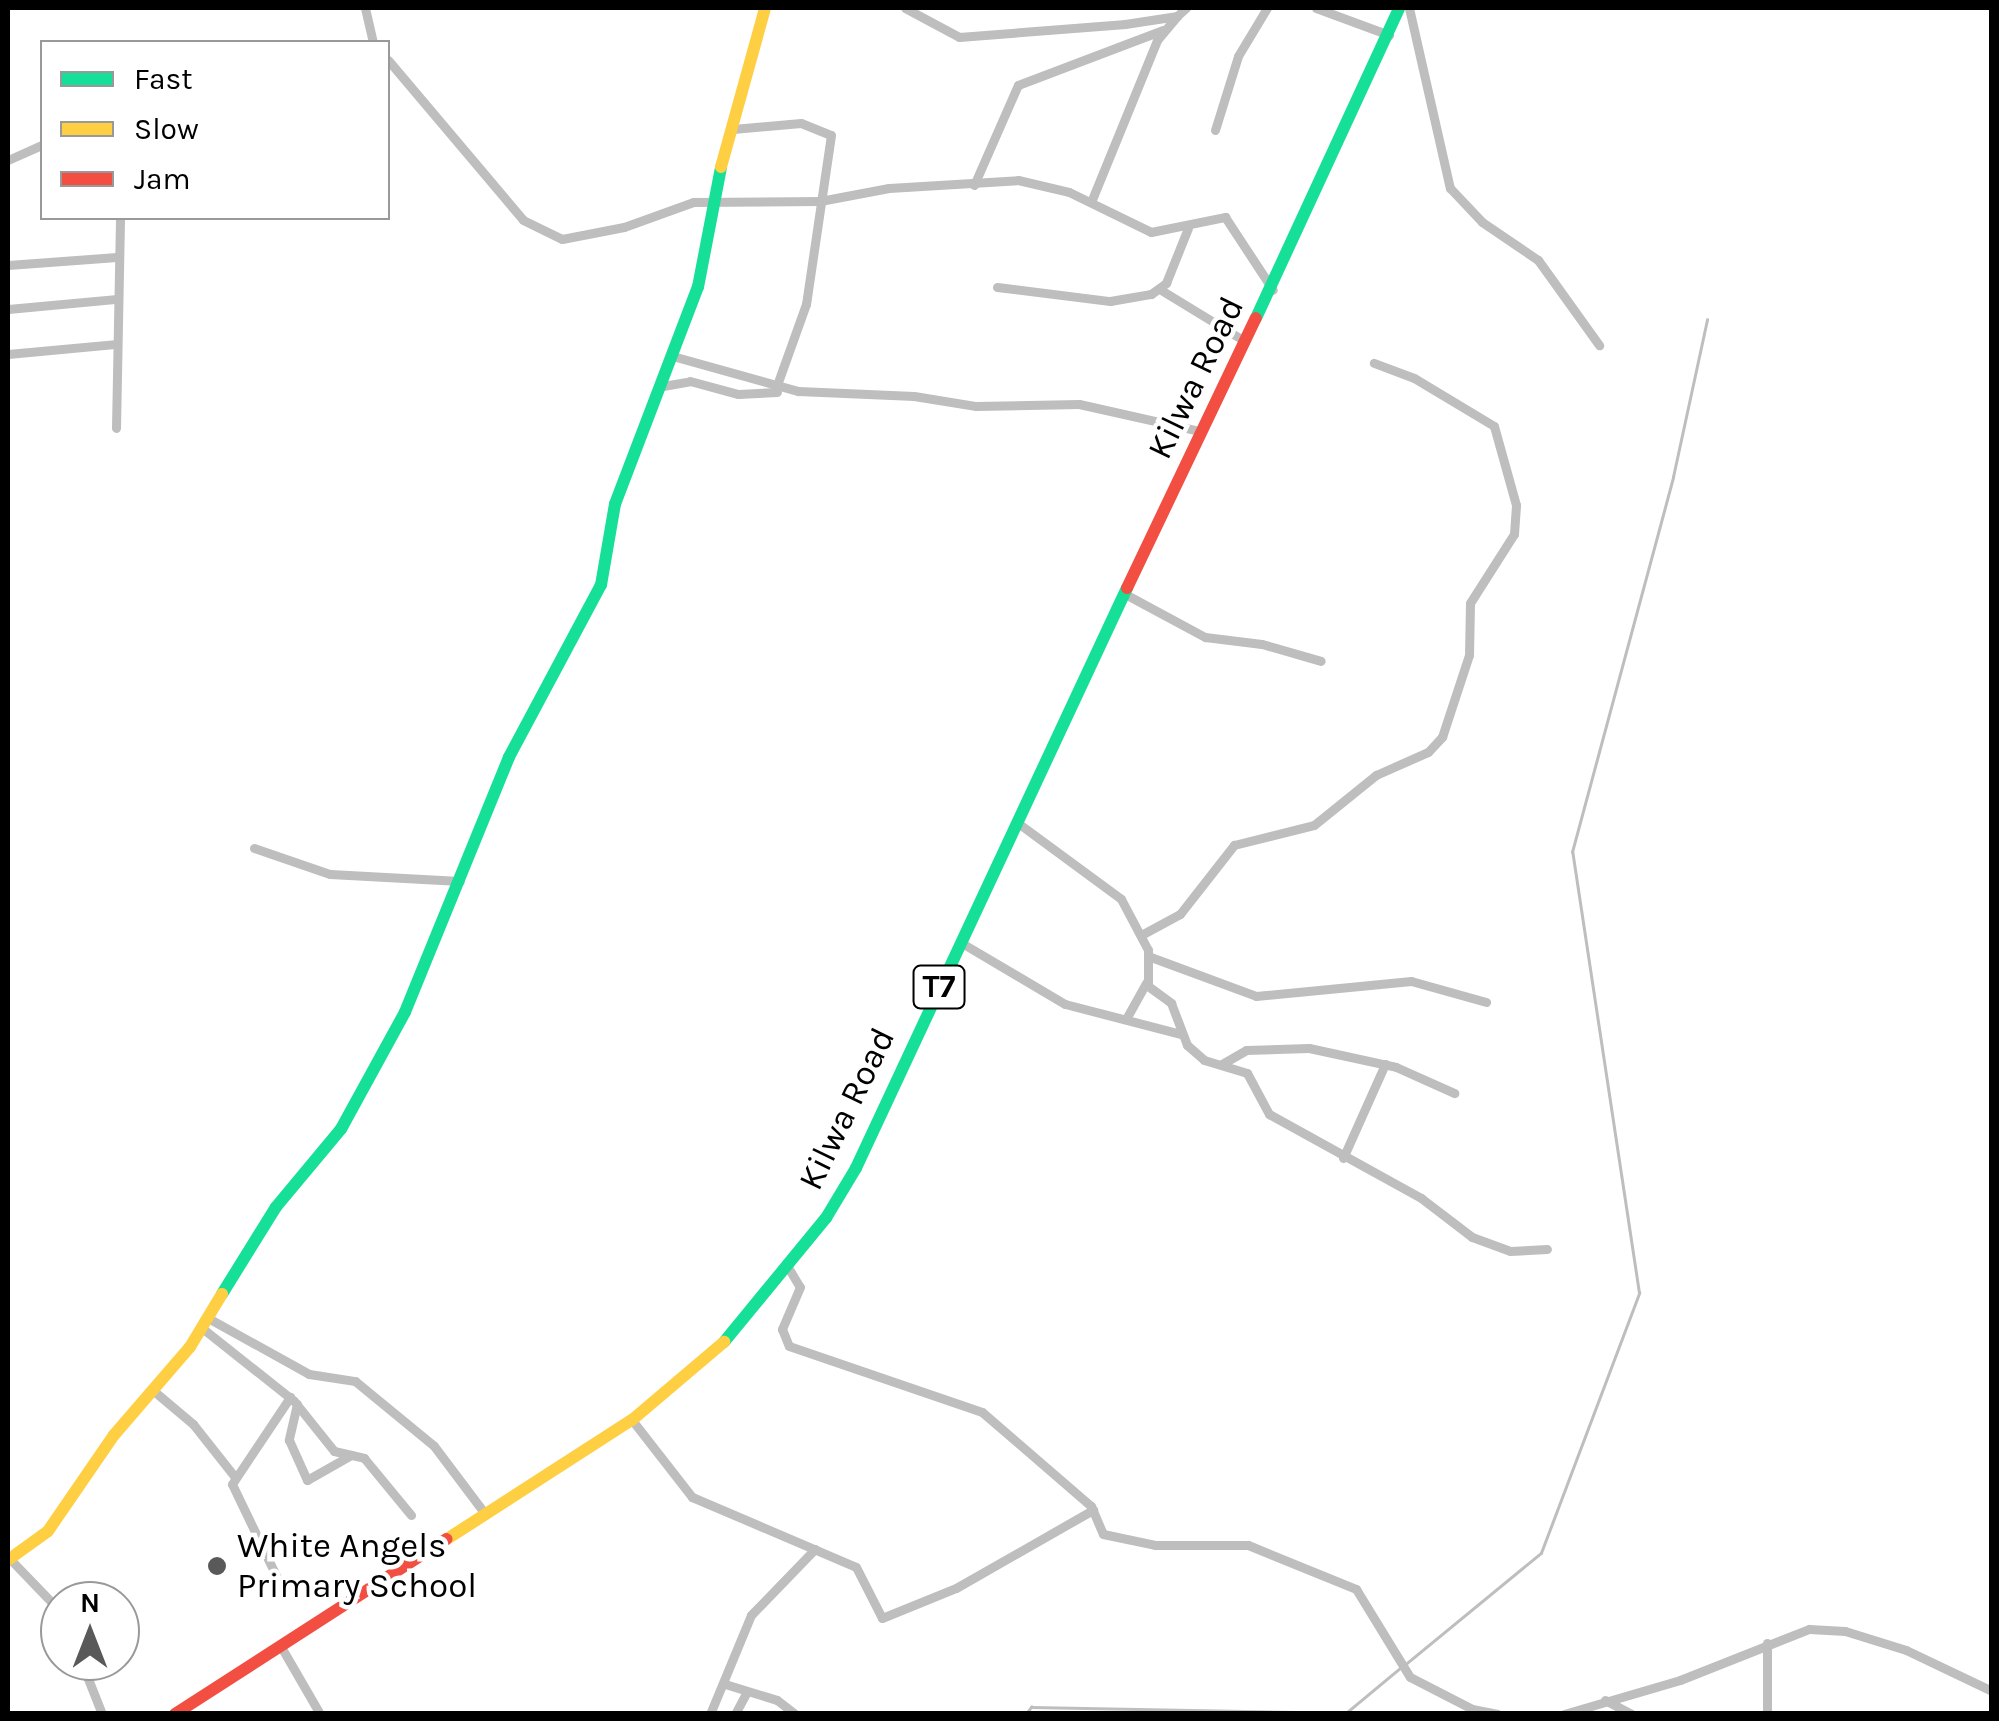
<!DOCTYPE html>
<html>
<head>
<meta charset="utf-8">
<style>
	body { margin:0 }
	#map { position:relative; width:1999px; height:1721px; overflow:hidden; background:#fff; font-family:Karla,sans-serif }
	div>[style] { position:absolute }
	.stream>* { height:2.5px; margin:-1.25px; padding:0 1.25px; transform-origin:1.25px; border-radius:1.25px; background:#bebebe }
	.street>* { height:9px; margin:-4.5px; padding:0 4.5px; transform-origin:4.5px; border-radius:4.5px; background:#bebebe }
	.fast>* { height:12px; margin:-6px; padding:0 6px; transform-origin:6px; border-radius:6px; background:#16e098 }
	.slow>* { height:12px; margin:-6px; padding:0 6px; transform-origin:6px; border-radius:6px; background:#ffcf43 }
	.jam>* { height:12px; margin:-6px; padding:0 6px; transform-origin:6px; border-radius:6px; background:#f24e42 }
	.dots>* { width:28px; height:28px; translate:-50% -50%; box-sizing:border-box; border:5px solid #fff; border-radius:50% }
	span { translate:-50% -50%; white-space:nowrap; text-align:center; line-height:1.15; -webkit-text-stroke:9px #fff; paint-order:stroke }
	.shield-label span { padding:2px 8px; background:#fff; border:2px solid; border-radius:8px; -webkit-text-stroke-width:0 }
	.shield-label { font-size:32px; color:#000; font-weight:700 }
	.street-label { font-size:35px; color:#000 }
	.poi-label { font-size:35px; color:#000 }
	.left { translate:0 -50%; text-align:left }
	.frame { position:absolute; inset:0; border:10px solid #000; pointer-events:none }
	.legend { position:absolute; left:40px; top:40px; width:350px; height:180px; box-sizing:border-box; background:#fff; border:2px solid #999; margin:0; padding:12px 18px; list-style:none; font-size:30px; color:#000 }
	.legend li { display:flex; align-items:center; gap:20px; height:50px }
	.legend b { width:50px; border:2px solid #999 }
	.north { position:absolute; left:40px; top:1581px; width:100px; height:100px; box-sizing:border-box; background:#fff; border:2px solid #999; border-radius:50%; rotate:0deg; font-size:28px; font-weight:700; line-height:40px; text-align:center; color:#000 }
	.north::after { content:''; display:block; margin:auto; width:35px; height:45px; background:#595959; clip-path:polygon(50% 0,100% 100%,50% 72%,0 100%) }
</style>
</head>
<body>
<div id="map">
	<div class="stream">
		<div style="left:1407px;top:1663px;width:173px;rotate:-39.4deg"></div>
		<div style="left:1541px;top:1553px;width:278px;rotate:-69.3deg"></div>
		<div style="left:1639px;top:1293px;width:446px;rotate:-98.6deg"></div>
		<div style="left:1572px;top:852px;width:388px;rotate:-74.9deg"></div>
		<div style="left:1673px;top:477px;width:161px;rotate:-77.8deg"></div>
		<div style="left:1026px;top:1714px;width:9px;rotate:-54deg"></div>
		<div style="left:1031px;top:1707px;width:315px;rotate:1.1deg"></div>
		<div style="left:1346px;top:1713px;width:70px;rotate:-39.8deg"></div>
	</div>
	<div class="street">
		<div style="left:365px;top:8px;width:35px;rotate:77deg"></div>
		<div style="left:905px;top:8px;width:61px;rotate:28.2deg"></div>
		<div style="left:959px;top:37px;width:167px;rotate:-4.5deg"></div>
		<div style="left:1125px;top:24px;width:53px;rotate:-8.7deg"></div>
		<div style="left:1177px;top:16px;width:12px;rotate:-42deg"></div>
		<div style="left:1316px;top:8px;width:78px;rotate:20.3deg"></div>
		<div style="left:1409px;top:8px;width:185px;rotate:77.2deg"></div>
		<div style="left:1450px;top:188px;width:47px;rotate:46.7deg"></div>
		<div style="left:1482px;top:222px;width:68px;rotate:34.2deg"></div>
		<div style="left:1538px;top:260px;width:105px;rotate:54.3deg"></div>
		<div style="left:388px;top:60px;width:209px;rotate:49.8deg"></div>
		<div style="left:523px;top:220px;width:43px;rotate:26deg"></div>
		<div style="left:562px;top:239px;width:63px;rotate:-11deg"></div>
		<div style="left:624px;top:227px;width:73px;rotate:-19.9deg"></div>
		<div style="left:693px;top:202px;width:127px;rotate:-0.5deg"></div>
		<div style="left:820px;top:201px;width:70px;rotate:-10.7deg"></div>
		<div style="left:889px;top:188px;width:129px;rotate:-3.5deg"></div>
		<div style="left:1018px;top:180px;width:52px;rotate:13.2deg"></div>
		<div style="left:1069px;top:192px;width:91px;rotate:26deg"></div>
		<div style="left:1151px;top:232px;width:76px;rotate:-11.5deg"></div>
		<div style="left:1225px;top:217px;width:87px;rotate:56.7deg"></div>
		<div style="left:733px;top:129px;width:68px;rotate:-5deg"></div>
		<div style="left:801px;top:123px;width:32px;rotate:22deg"></div>
		<div style="left:831px;top:135px;width:171px;rotate:98.4deg"></div>
		<div style="left:806px;top:304px;width:89px;rotate:109.7deg"></div>
		<div style="left:1215px;top:130px;width:77px;rotate:-72.7deg"></div>
		<div style="left:1238px;top:56px;width:56px;rotate:-58.9deg"></div>
		<div style="left:8px;top:160px;width:37px;rotate:-24deg"></div>
		<div style="left:974px;top:185px;width:109px;rotate:-66.3deg"></div>
		<div style="left:1018px;top:85px;width:155px;rotate:-20.8deg"></div>
		<div style="left:1091px;top:202px;width:175px;rotate:-67.8deg"></div>
		<div style="left:1157px;top:40px;width:31px;rotate:-50deg"></div>
		<div style="left:8px;top:265px;width:109px;rotate:-4.2deg"></div>
		<div style="left:997px;top:287px;width:114px;rotate:7.1deg"></div>
		<div style="left:1110px;top:301px;width:42px;rotate:-9.7deg"></div>
		<div style="left:1151px;top:294px;width:19px;rotate:-36deg"></div>
		<div style="left:1166px;top:283px;width:59px;rotate:-68.2deg"></div>
		<div style="left:1161px;top:290px;width:96px;rotate:31.4deg"></div>
		<div style="left:8px;top:309px;width:107px;rotate:-5.3deg"></div>
		<div style="left:8px;top:354px;width:107px;rotate:-5.3deg"></div>
		<div style="left:676px;top:357px;width:127px;rotate:15.6deg"></div>
		<div style="left:798px;top:391px;width:116px;rotate:2.5deg"></div>
		<div style="left:914px;top:396px;width:63px;rotate:9.2deg"></div>
		<div style="left:976px;top:406px;width:103px;rotate:-1.1deg"></div>
		<div style="left:1079px;top:404px;width:124px;rotate:12.6deg"></div>
		<div style="left:663px;top:386px;width:27px;rotate:-10deg"></div>
		<div style="left:690px;top:381px;width:50px;rotate:15.2deg"></div>
		<div style="left:738px;top:394px;width:39px;rotate:-3deg"></div>
		<div style="left:116px;top:428px;width:210px;rotate:-88.9deg"></div>
		<div style="left:1125px;top:594px;width:91px;rotate:28.3deg"></div>
		<div style="left:1205px;top:637px;width:57px;rotate:7deg"></div>
		<div style="left:1262px;top:644px;width:61px;rotate:16.1deg"></div>
		<div style="left:1018px;top:823px;width:128px;rotate:36.4deg"></div>
		<div style="left:1121px;top:899px;width:58px;rotate:62.1deg"></div>
		<div style="left:1148px;top:950px;width:36px;rotate:90deg"></div>
		<div style="left:1148px;top:986px;width:29px;rotate:36deg"></div>
		<div style="left:1171px;top:1003px;width:45px;rotate:69.1deg"></div>
		<div style="left:1187px;top:1045px;width:23px;rotate:41deg"></div>
		<div style="left:1204px;top:1060px;width:45px;rotate:16.8deg"></div>
		<div style="left:1247px;top:1073px;width:47px;rotate:61.8deg"></div>
		<div style="left:1269px;top:1114px;width:174px;rotate:28.9deg"></div>
		<div style="left:1421px;top:1198px;width:64px;rotate:37.4deg"></div>
		<div style="left:1472px;top:1237px;width:40px;rotate:20.2deg"></div>
		<div style="left:1510px;top:1251px;width:37px;rotate:-3deg"></div>
		<div style="left:254px;top:848px;width:80px;rotate:18.9deg"></div>
		<div style="left:330px;top:874px;width:130px;rotate:3.1deg"></div>
		<div style="left:1143px;top:934px;width:42px;rotate:-28.4deg"></div>
		<div style="left:1180px;top:914px;width:88px;rotate:-52deg"></div>
		<div style="left:1234px;top:845px;width:82px;rotate:-14deg"></div>
		<div style="left:1314px;top:825px;width:80px;rotate:-38.9deg"></div>
		<div style="left:1376px;top:775px;width:57px;rotate:-23.9deg"></div>
		<div style="left:1428px;top:752px;width:21px;rotate:-47deg"></div>
		<div style="left:1442px;top:737px;width:86px;rotate:-71.8deg"></div>
		<div style="left:1469px;top:655px;width:52px;rotate:-88.9deg"></div>
		<div style="left:1470px;top:603px;width:82px;rotate:-57.5deg"></div>
		<div style="left:1514px;top:534px;width:29px;rotate:-86deg"></div>
		<div style="left:1516px;top:505px;width:82px;rotate:-105.6deg"></div>
		<div style="left:1494px;top:426px;width:93px;rotate:-149deg"></div>
		<div style="left:1414px;top:378px;width:43px;rotate:-159.4deg"></div>
		<div style="left:960px;top:942px;width:122px;rotate:30.6deg"></div>
		<div style="left:1065px;top:1004px;width:120px;rotate:14.5deg"></div>
		<div style="left:1148px;top:956px;width:115px;rotate:20.3deg"></div>
		<div style="left:1256px;top:996px;width:156px;rotate:-5.5deg"></div>
		<div style="left:1411px;top:981px;width:78px;rotate:15.6deg"></div>
		<div style="left:1126px;top:1019px;width:41px;rotate:-60.9deg"></div>
		<div style="left:1222px;top:1064px;width:28px;rotate:-30deg"></div>
		<div style="left:1246px;top:1050px;width:63px;rotate:-1.8deg"></div>
		<div style="left:1309px;top:1048px;width:89px;rotate:12.3deg"></div>
		<div style="left:1396px;top:1067px;width:64px;rotate:24.1deg"></div>
		<div style="left:1343px;top:1158px;width:103px;rotate:-65.9deg"></div>
		<div style="left:789px;top:1269px;width:21px;rotate:59deg"></div>
		<div style="left:800px;top:1287px;width:46px;rotate:113.2deg"></div>
		<div style="left:782px;top:1329px;width:18px;rotate:68deg"></div>
		<div style="left:789px;top:1346px;width:204px;rotate:18.9deg"></div>
		<div style="left:982px;top:1412px;width:144px;rotate:40.8deg"></div>
		<div style="left:1091px;top:1506px;width:30px;rotate:67deg"></div>
		<div style="left:1103px;top:1534px;width:53px;rotate:11.9deg"></div>
		<div style="left:1155px;top:1545px;width:93px"></div>
		<div style="left:1248px;top:1545px;width:117px;rotate:22.2deg"></div>
		<div style="left:1356px;top:1589px;width:103px;rotate:58.5deg"></div>
		<div style="left:1410px;top:1677px;width:70px;rotate:27.3deg"></div>
		<div style="left:1472px;top:1709px;width:26px;rotate:11deg"></div>
		<div style="left:208px;top:1318px;width:115px;rotate:29deg"></div>
		<div style="left:309px;top:1374px;width:47px;rotate:8.7deg"></div>
		<div style="left:355px;top:1381px;width:102px;rotate:39.4deg"></div>
		<div style="left:434px;top:1446px;width:86px;rotate:53deg"></div>
		<div style="left:202px;top:1328px;width:117px;rotate:38.4deg"></div>
		<div style="left:294px;top:1401px;width:64px;rotate:51.3deg"></div>
		<div style="left:334px;top:1451px;width:31px;rotate:13deg"></div>
		<div style="left:364px;top:1458px;width:74px;rotate:50.5deg"></div>
		<div style="left:155px;top:1392px;width:50px;rotate:40.1deg"></div>
		<div style="left:193px;top:1424px;width:66px;rotate:51.7deg"></div>
		<div style="left:297px;top:1404px;width:37px;rotate:103deg"></div>
		<div style="left:289px;top:1440px;width:44px;rotate:65.8deg"></div>
		<div style="left:307px;top:1480px;width:51px;rotate:-29.6deg"></div>
		<div style="left:632px;top:1420px;width:98px;rotate:52.1deg"></div>
		<div style="left:692px;top:1497px;width:178px;rotate:23.1deg"></div>
		<div style="left:856px;top:1567px;width:57px;rotate:63deg"></div>
		<div style="left:882px;top:1618px;width:80px;rotate:-22.1deg"></div>
		<div style="left:956px;top:1588px;width:158px;rotate:-29.7deg"></div>
		<div style="left:10px;top:1559px;width:72px;rotate:46.1deg"></div>
		<div style="left:282px;top:1588px;width:115px;rotate:-115.7deg"></div>
		<div style="left:232px;top:1484px;width:105px;rotate:-56.3deg"></div>
		<div style="left:1767px;top:1643px;width:71px;rotate:90deg"></div>
		<div style="left:280px;top:1645px;width:80px;rotate:59.9deg"></div>
		<div style="left:81px;top:1661px;width:57px;rotate:68.4deg"></div>
		<div style="left:725px;top:1684px;width:54px;rotate:17.1deg"></div>
		<div style="left:777px;top:1700px;width:23px;rotate:38deg"></div>
		<div style="left:1605px;top:1700px;width:30px;rotate:28deg"></div>
		<div style="left:710px;top:1714px;width:107px;rotate:-67.5deg"></div>
		<div style="left:751px;top:1615px;width:92px;rotate:-45.9deg"></div>
		<div style="left:735px;top:1714px;width:24px;rotate:-62deg"></div>
		<div style="left:1564px;top:1714px;width:121px;rotate:-16.3deg"></div>
		<div style="left:1680px;top:1680px;width:139px;rotate:-21.6deg"></div>
		<div style="left:1809px;top:1629px;width:36px;rotate:3deg"></div>
		<div style="left:1845px;top:1631px;width:64px;rotate:17.3deg"></div>
		<div style="left:1906px;top:1650px;width:95px;rotate:25.5deg"></div>
	</div>
	<div class="fast">
		<div style="left:1256px;top:318px;width:341px;rotate:-65.2deg"></div>
		<div style="left:222px;top:1294px;width:102px;rotate:-58.2deg"></div>
		<div style="left:276px;top:1207px;width:102px;rotate:-50.2deg"></div>
		<div style="left:341px;top:1129px;width:133px;rotate:-61.3deg"></div>
		<div style="left:405px;top:1012px;width:275px;rotate:-67.8deg"></div>
		<div style="left:509px;top:757px;width:195px;rotate:-61.9deg"></div>
		<div style="left:601px;top:585px;width:82px;rotate:-80.2deg"></div>
		<div style="left:615px;top:504px;width:232px;rotate:-69.1deg"></div>
		<div style="left:698px;top:287px;width:122px;rotate:-79.1deg"></div>
		<div style="left:724px;top:1342px;width:161px;rotate:-50.6deg"></div>
		<div style="left:826px;top:1218px;width:58px;rotate:-59deg"></div>
		<div style="left:856px;top:1168px;width:640px;rotate:-64.96deg"></div>
	</div>
	<div class="slow">
		<div style="left:721px;top:167px;width:165px;rotate:-74.5deg"></div>
		<div style="left:447px;top:1539px;width:220px;rotate:-32.8deg"></div>
		<div style="left:632px;top:1420px;width:121px;rotate:-40.3deg"></div>
		<div style="left:8px;top:1560px;width:49px;rotate:-35.9deg"></div>
		<div style="left:48px;top:1531px;width:116px;rotate:-55.5deg"></div>
		<div style="left:114px;top:1435px;width:116px;rotate:-49.2deg"></div>
		<div style="left:190px;top:1347px;width:62px;rotate:-58.9deg"></div>
	</div>
	<div class="jam">
		<div style="left:1127px;top:588px;width:299px;rotate:-64.5deg"></div>
		<div style="left:175px;top:1714px;width:323px;rotate:-32.8deg"></div>
	</div>
	<div class="dots">
		<div style="left:217px;top:1566px;background:#595959"></div>
	</div>
	<div class="shield-label">
		<span style="left:939px;top:987px">T7</span>
	</div>
	<div class="street-label">
		<span style="left:1196px;top:378px;rotate:-64deg">Kilwa Road</span>
		<span style="left:847px;top:1109px;rotate:-64deg">Kilwa Road</span>
	</div>
	<div class="poi-label">
		<span class="left" style="left:237px;top:1566px">White Angels<br>Primary School</span>
	</div>
	<div class="frame"></div>
	<ul class="legend">
	<li><b style="height:12px;background:#16e098"></b>Fast</li>
	<li><b style="height:12px;background:#ffcf43"></b>Slow</li>
	<li><b style="height:12px;background:#f24e42"></b>Jam</li>
	</ul>
	<div class="north">N</div>
</div>
</body>
</html>
